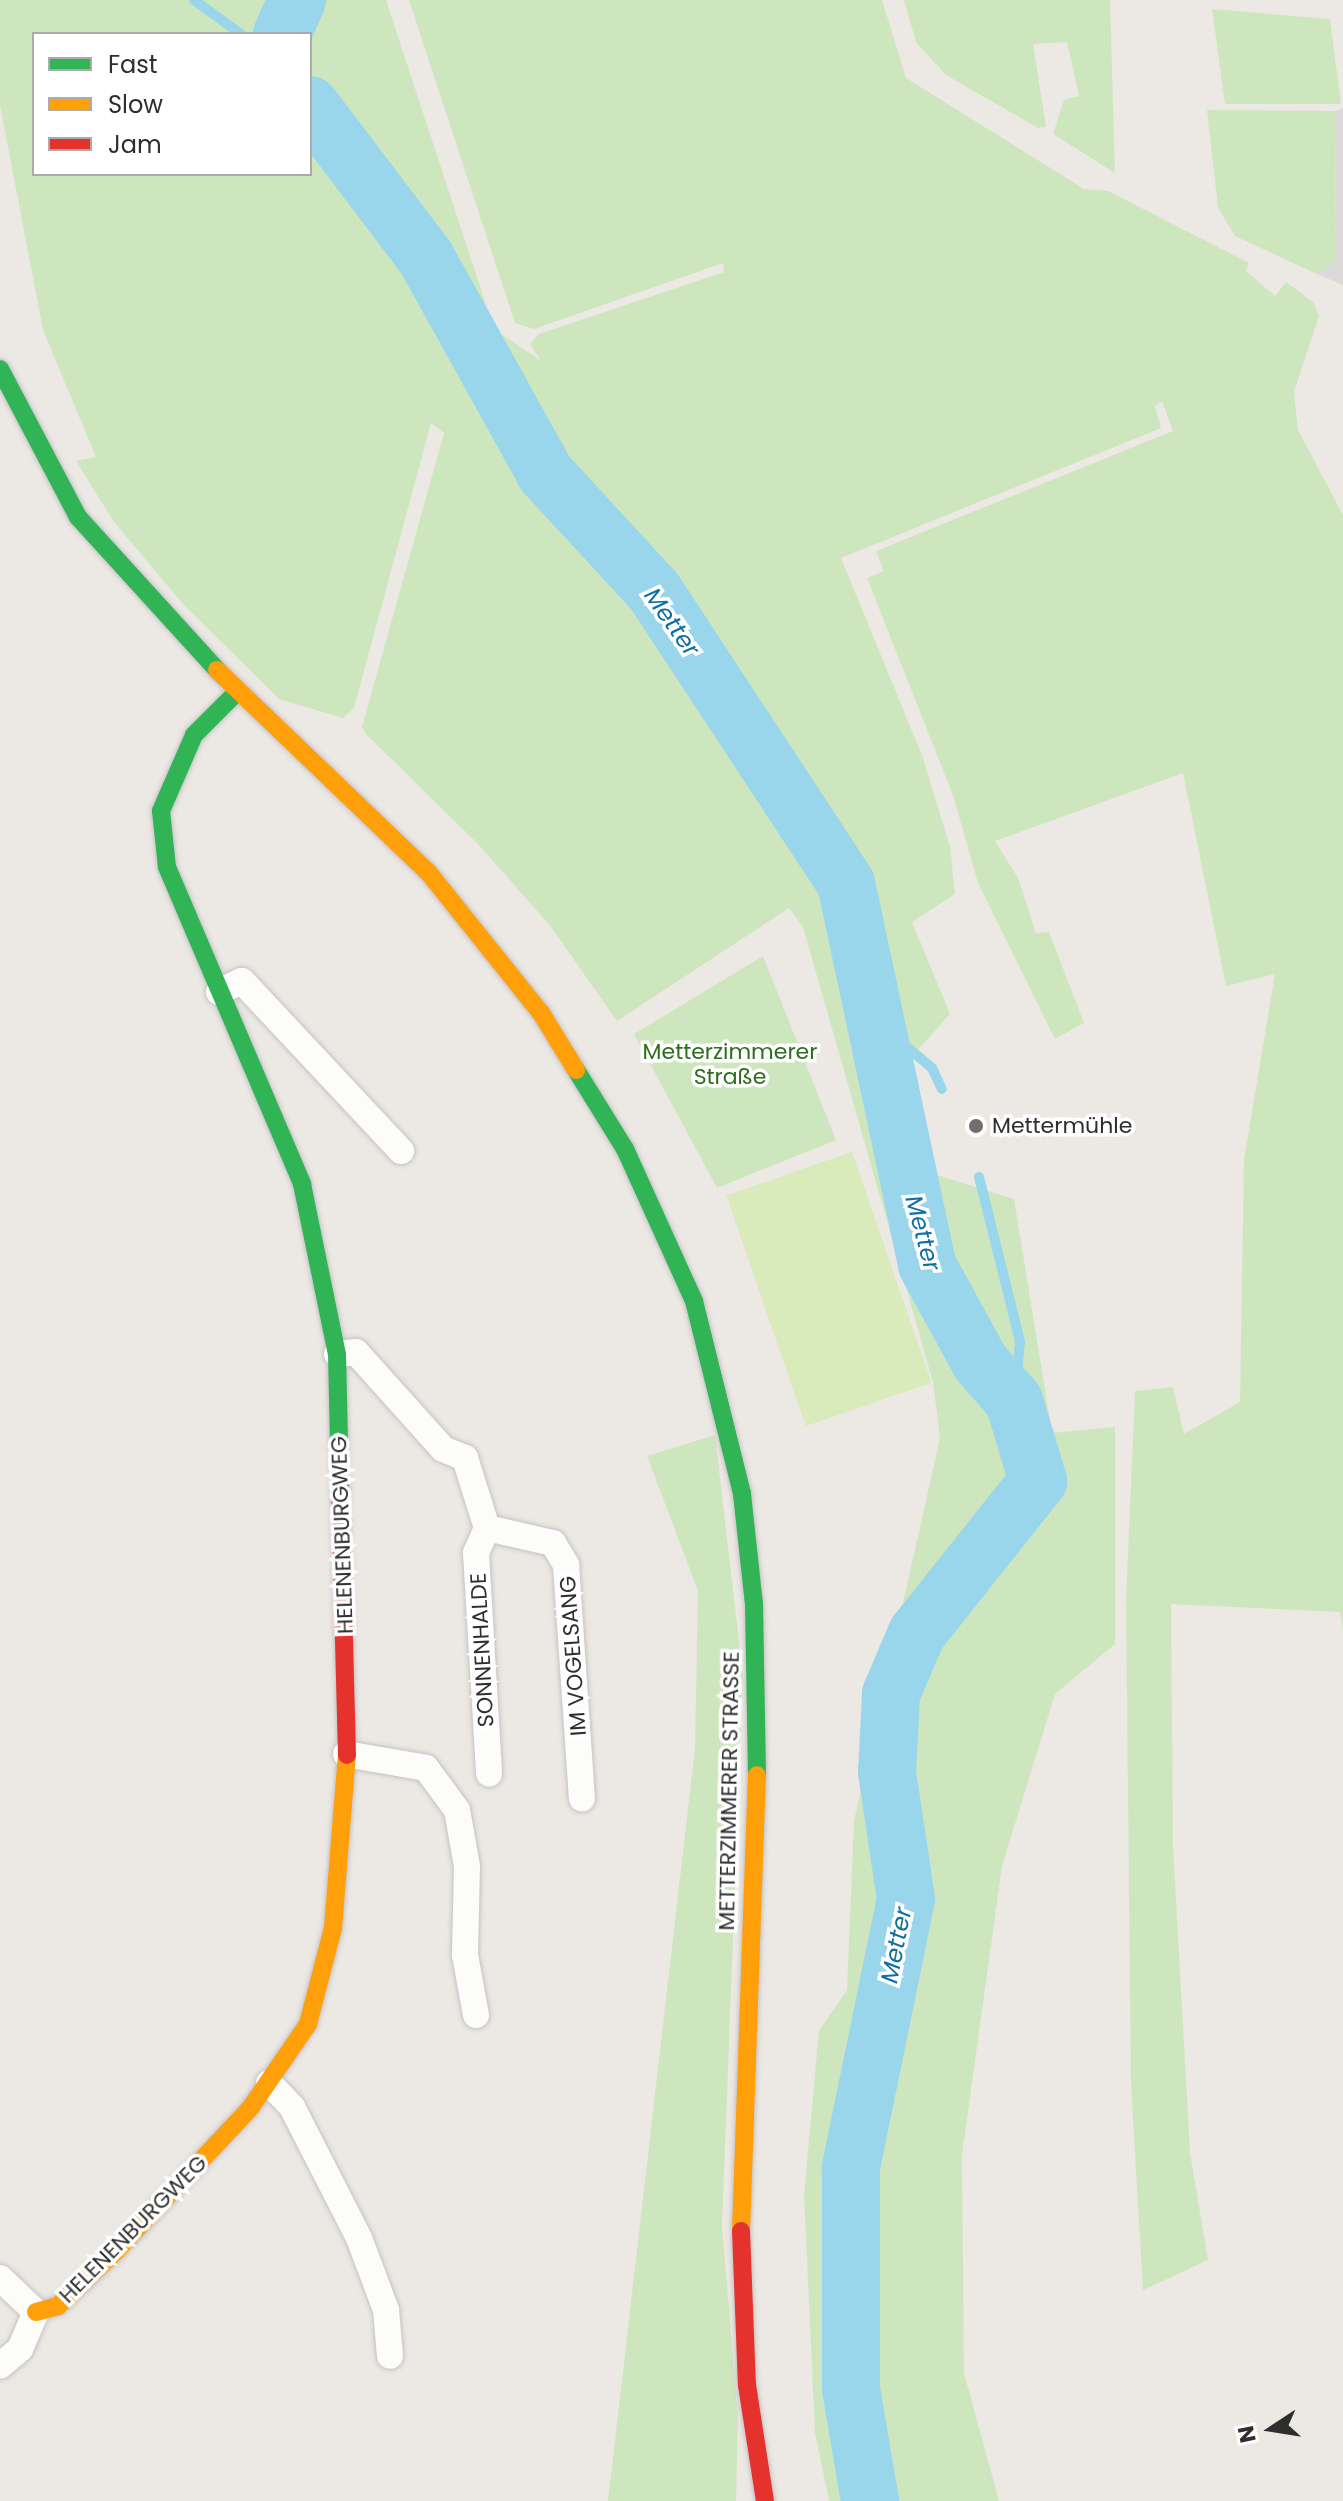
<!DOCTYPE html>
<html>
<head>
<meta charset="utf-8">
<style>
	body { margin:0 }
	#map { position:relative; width:1343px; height:2501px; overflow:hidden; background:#ece8e4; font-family:Poppins,sans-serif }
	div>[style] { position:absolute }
	.industrial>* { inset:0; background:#dcd9db }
	.green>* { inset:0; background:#cee6be }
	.pitch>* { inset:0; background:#d9eabb; transform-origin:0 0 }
	.stream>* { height:10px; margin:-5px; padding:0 5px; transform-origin:5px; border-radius:5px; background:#99d6ec }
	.river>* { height:58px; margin:-29px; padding:0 29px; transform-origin:29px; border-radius:29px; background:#99d6ec }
	.roads { filter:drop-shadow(0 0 2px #c5c4c5) drop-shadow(0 0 2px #c5c4c5) }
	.street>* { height:26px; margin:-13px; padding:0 13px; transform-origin:13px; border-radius:13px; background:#fcfcfb }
	.fast>* { height:18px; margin:-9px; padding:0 9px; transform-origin:9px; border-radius:9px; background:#30b455 }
	.slow>* { height:18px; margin:-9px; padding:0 9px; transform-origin:9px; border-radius:9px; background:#ff9f0a }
	.jam>* { height:18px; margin:-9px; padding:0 9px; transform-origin:9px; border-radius:9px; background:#e5322d }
	.dots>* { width:22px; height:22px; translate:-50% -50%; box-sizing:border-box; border:4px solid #fff; border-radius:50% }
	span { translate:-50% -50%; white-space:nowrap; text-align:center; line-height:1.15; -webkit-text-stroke:7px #fff; paint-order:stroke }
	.park-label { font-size:22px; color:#2c6e1b }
	.poi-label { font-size:22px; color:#2e2e2e }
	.left { translate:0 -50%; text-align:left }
	.street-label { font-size:22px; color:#2e2e2e }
	.water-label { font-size:24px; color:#0d6fa3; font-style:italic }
	.legend { position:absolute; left:32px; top:32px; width:280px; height:144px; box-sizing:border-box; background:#fff; border:2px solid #ababab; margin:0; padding:10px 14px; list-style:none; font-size:24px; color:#2e2e2e }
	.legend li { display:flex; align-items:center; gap:16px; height:40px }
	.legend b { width:40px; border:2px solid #ababab }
	.north { position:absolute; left:1231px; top:2389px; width:80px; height:80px; -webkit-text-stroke:6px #fff; paint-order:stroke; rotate:258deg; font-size:22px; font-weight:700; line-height:32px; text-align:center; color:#2e2e2e }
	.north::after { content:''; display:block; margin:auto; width:28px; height:36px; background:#2e2e2e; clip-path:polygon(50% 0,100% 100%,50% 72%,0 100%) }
</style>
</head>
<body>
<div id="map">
	<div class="industrial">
		<div style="clip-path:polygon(1343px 108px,1343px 285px,1317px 274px,1335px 262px,1336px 111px)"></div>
	</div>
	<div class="green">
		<div style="clip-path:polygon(evenodd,0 0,386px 0,494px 329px,541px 361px,530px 344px,539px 334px,724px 272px,723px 263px,534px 329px,515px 323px,409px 0,882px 0,906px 78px,1084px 189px,1108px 191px,1249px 263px,1246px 271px,1275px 296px,1286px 282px,1313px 302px,1319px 316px,1294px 392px,1298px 430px,1343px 515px,1343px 1630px,1340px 1612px,1171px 1604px,1173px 1845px,1190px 2153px,1208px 2260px,1143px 2290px,1131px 2084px,1126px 1601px,1135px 1391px,1173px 1387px,1184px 1434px,1240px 1402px,1244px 1160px,1275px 974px,1226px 986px,1183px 773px,995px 841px,1018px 878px,1036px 933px,1049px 932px,1084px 1023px,1055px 1039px,978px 883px,953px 795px,867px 578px,884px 571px,876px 551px,1173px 431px,1162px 401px,1155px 406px,1161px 428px,841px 558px,923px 758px,950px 847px,955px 894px,912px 922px,950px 1014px,898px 1072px,937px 1175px,1014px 1199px,1052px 1433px,1115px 1427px,1115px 1644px,1055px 1694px,1002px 1866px,962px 2155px,964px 2373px,999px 2501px,829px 2501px,815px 2432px,804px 2195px,819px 2031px,847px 1990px,854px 1821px,940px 1438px,933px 1382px,803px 927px,789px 908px,617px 1021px,552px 928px,479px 845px,366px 734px,362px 727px,444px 433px,431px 423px,354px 708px,343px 718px,279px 699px,183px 604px,114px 522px,76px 461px,96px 457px,43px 330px,0 105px,0 0,34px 34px,310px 34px,310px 174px,34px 174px,34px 34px)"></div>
		<div style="clip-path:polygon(904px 0,1110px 0,1115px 173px,1053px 134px,1064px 100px,1079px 96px,1067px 42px,1033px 44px,1046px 127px,1038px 128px,946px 75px,916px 42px)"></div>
		<div style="clip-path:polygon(1212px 9px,1330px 19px,1341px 104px,1225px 104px)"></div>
		<div style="clip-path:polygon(1207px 110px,1336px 111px,1335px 262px,1317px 274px,1235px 236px,1218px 208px)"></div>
		<div style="clip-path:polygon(763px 956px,836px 1140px,717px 1188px,634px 1034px)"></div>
		<div style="clip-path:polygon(715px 1435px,743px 1676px,722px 2226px,738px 2416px,736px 2501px,608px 2501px,695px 1748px,698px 1591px,647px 1456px)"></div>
	</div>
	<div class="pitch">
		<div style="left:852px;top:1152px;width:244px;height:133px;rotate:71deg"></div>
	</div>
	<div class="stream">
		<div style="left:194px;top:0;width:58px;rotate:35.9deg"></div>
		<div style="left:877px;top:1022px;width:72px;rotate:39.9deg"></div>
		<div style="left:932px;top:1068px;width:23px;rotate:65deg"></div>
		<div style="left:979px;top:1177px;width:170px;rotate:76deg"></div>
		<div style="left:1020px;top:1342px;width:59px;rotate:95.8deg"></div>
	</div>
	<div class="river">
		<div style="left:282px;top:34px;width:37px;rotate:-66deg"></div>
		<div style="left:310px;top:105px;width:192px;rotate:52.8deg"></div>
		<div style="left:426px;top:258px;width:246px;rotate:61deg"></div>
		<div style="left:545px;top:473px;width:161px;rotate:47.3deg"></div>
		<div style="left:654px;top:591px;width:349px;rotate:56.7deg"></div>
		<div style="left:846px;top:883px;width:390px;rotate:78deg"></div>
		<div style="left:927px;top:1265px;width:111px;rotate:61.3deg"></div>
		<div style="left:980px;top:1362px;width:52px;rotate:48.9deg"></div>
		<div style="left:1014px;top:1401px;width:84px;rotate:73.3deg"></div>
		<div style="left:1038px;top:1481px;width:194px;rotate:128.5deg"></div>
		<div style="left:917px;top:1633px;width:66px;rotate:113.1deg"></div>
		<div style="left:891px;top:1694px;width:78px;rotate:92.9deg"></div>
		<div style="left:887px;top:1772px;width:128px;rotate:81.5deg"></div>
		<div style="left:906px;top:1899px;width:275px;rotate:101.6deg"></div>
		<div style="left:851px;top:2168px;width:221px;rotate:90deg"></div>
		<div style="left:851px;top:2389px;width:114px;rotate:80.4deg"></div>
	</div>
	<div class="roads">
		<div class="street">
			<div style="left:219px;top:992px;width:25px;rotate:-26deg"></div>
			<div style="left:242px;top:981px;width:233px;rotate:46.9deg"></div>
			<div style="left:337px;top:1354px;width:19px;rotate:-6deg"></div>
			<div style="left:356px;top:1352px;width:130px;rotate:48.1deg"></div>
			<div style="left:443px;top:1449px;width:24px;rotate:22deg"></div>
			<div style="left:465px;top:1458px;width:73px;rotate:72.6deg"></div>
			<div style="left:487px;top:1528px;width:68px;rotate:12.8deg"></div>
			<div style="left:553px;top:1543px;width:26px;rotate:59deg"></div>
			<div style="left:566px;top:1565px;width:234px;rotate:86.1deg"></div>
			<div style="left:487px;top:1528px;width:27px;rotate:114deg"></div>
			<div style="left:476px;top:1553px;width:221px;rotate:86.6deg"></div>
			<div style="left:346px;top:1754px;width:81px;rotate:9.9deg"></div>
			<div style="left:426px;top:1768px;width:52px;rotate:53.6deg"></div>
			<div style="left:457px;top:1810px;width:57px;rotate:79.9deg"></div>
			<div style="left:467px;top:1866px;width:89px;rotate:91.3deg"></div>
			<div style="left:465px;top:1955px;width:61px;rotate:79.6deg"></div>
			<div style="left:269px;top:2083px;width:33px;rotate:46deg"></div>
			<div style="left:292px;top:2107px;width:147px;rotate:62.9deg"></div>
			<div style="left:359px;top:2238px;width:77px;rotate:69.4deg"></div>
			<div style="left:386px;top:2310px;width:46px;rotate:85deg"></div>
			<div style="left:0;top:2278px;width:50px;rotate:43.4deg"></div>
			<div style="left:36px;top:2312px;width:40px;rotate:113.4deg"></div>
			<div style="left:20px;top:2349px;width:26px;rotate:140deg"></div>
		</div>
		<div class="fast">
			<div style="left:0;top:369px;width:167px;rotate:62.2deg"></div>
			<div style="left:78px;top:517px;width:207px;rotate:47.7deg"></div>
			<div style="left:237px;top:692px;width:61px;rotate:135deg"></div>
			<div style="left:194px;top:735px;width:83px;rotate:113.5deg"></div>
			<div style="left:161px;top:811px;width:56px;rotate:83.9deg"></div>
			<div style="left:167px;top:867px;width:345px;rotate:66.9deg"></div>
			<div style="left:302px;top:1184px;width:174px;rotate:78.4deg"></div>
			<div style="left:337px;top:1354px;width:134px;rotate:88.7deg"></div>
			<div style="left:576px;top:1070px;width:93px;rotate:58.2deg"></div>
			<div style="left:625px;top:1149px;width:167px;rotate:65.6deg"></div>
			<div style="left:694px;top:1301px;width:199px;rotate:76deg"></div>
			<div style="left:742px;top:1494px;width:111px;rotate:83.8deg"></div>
			<div style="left:754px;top:1604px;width:171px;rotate:89deg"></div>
		</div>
		<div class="slow">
			<div style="left:217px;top:670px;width:292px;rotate:43.8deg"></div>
			<div style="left:428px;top:872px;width:181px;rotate:51.3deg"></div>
			<div style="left:541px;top:1013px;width:67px;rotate:58.4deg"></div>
			<div style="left:741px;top:2231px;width:456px;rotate:-88deg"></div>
			<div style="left:36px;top:2312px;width:23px;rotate:-15deg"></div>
			<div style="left:58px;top:2306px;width:80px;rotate:-43.5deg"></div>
			<div style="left:116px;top:2251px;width:197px;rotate:-46.8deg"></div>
			<div style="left:251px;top:2107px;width:101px;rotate:-55.5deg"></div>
			<div style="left:308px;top:2024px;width:99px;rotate:-75.4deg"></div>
			<div style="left:333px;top:1928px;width:174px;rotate:-85.4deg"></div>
		</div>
		<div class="jam">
			<div style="left:340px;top:1488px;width:267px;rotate:88.5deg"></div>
			<div style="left:741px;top:2231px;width:154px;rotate:87.8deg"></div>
			<div style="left:747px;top:2385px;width:117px;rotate:81.2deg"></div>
		</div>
	</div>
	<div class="dots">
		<div style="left:976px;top:1126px;background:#706f6e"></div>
	</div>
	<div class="park-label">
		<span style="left:730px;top:1064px">Metterzimmerer<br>Straße</span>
	</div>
	<div class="poi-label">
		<span class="left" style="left:992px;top:1126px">Mettermühle</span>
	</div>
	<div class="street-label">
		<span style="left:342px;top:1535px;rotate:-92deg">HELENENBURGWEG</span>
		<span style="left:482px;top:1650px;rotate:-93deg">SONNENHALDE</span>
		<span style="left:573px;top:1656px;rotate:-94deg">IM VOGELSANG</span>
		<span style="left:729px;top:1791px;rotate:-89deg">METTERZIMMERER STRASSE</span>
		<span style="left:133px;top:2229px;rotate:-45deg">HELENENBURGWEG</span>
	</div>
	<div class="water-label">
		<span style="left:672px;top:622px;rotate:55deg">Metter</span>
		<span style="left:923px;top:1233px;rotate:75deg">Metter</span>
		<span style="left:896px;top:1945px;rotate:-79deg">Metter</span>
	</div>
	<ul class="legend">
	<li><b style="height:10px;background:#30b455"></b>Fast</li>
	<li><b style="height:10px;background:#ff9f0a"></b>Slow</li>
	<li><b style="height:10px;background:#e5322d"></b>Jam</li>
	</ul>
	<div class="north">N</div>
</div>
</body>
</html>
